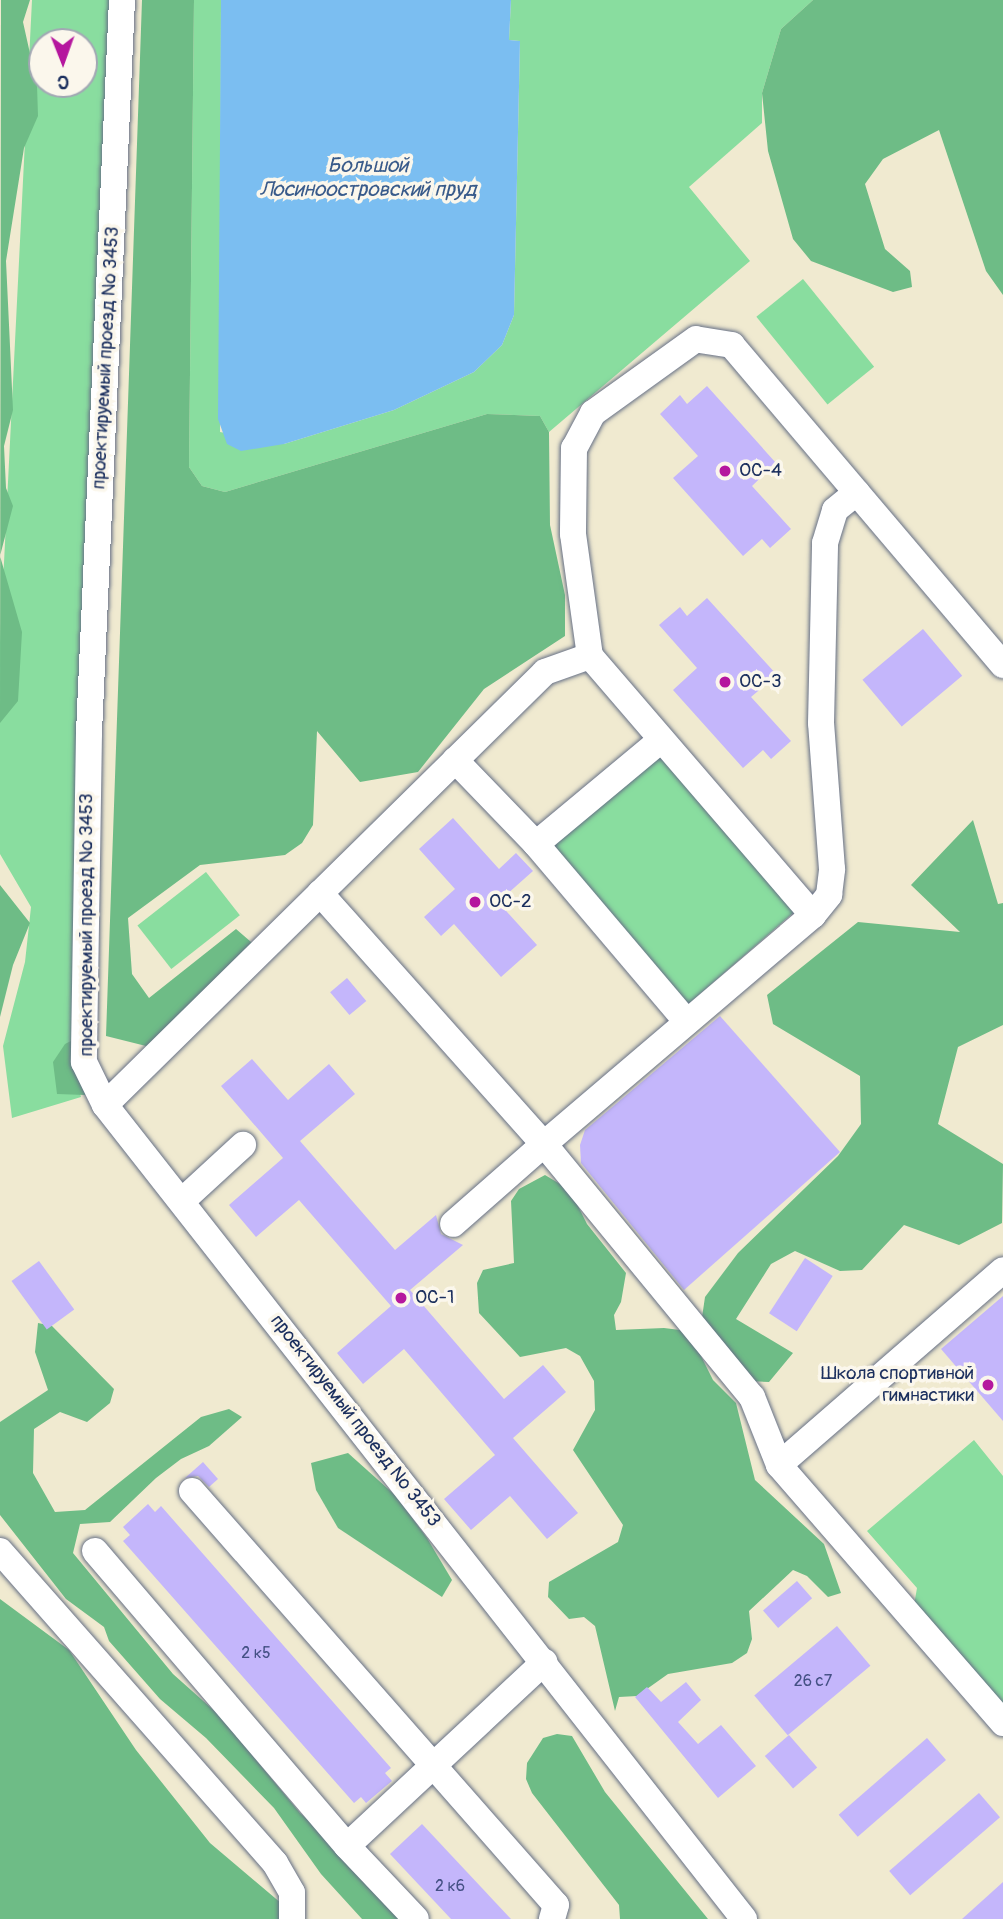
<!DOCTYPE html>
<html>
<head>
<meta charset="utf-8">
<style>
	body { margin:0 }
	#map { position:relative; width:1003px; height:1919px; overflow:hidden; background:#f0ead0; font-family:Pangolin,sans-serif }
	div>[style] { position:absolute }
	.green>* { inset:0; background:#89dd9f; transform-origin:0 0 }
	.forest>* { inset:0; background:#6ebc86 }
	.water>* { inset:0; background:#7bbef1 }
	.building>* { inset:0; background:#c4b6fb; transform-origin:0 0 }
	.roads { filter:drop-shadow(0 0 2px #667086) drop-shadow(0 0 2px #667086) }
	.minor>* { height:26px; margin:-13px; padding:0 13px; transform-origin:13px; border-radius:13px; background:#fff }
	.dots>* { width:19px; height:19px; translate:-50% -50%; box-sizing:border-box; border:4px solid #fbf7ec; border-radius:50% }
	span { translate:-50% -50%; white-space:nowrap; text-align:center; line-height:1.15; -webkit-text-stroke:7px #fbf7ec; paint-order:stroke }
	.number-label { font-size:16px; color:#455185 }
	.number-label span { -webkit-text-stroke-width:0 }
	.street-label { font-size:19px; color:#1b2f5e }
	.poi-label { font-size:19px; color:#1b2f5e }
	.left { translate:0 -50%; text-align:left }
	.right { translate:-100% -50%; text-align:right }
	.water-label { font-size:21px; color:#385a8a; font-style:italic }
	.north { position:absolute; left:28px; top:28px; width:70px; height:70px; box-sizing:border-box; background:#fbf7ec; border:2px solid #a1a7b3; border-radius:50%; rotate:179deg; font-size:19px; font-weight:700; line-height:28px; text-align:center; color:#1b2f5e }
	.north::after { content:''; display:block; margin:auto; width:24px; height:32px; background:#b5179e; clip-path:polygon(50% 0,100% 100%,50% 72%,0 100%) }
</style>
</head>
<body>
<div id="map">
	<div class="green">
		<div style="clip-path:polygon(evenodd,32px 0,112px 0,71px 1060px,81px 1097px,12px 1118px,3px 1046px,25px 962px,31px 907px,0 854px,0 643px,32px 0,42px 42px,84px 42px,84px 84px,42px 84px,42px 42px)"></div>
		<div style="clip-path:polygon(194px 0,221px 0,220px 432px,284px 444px,394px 410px,474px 372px,502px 345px,514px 315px,520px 41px,509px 40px,511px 0,813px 0,781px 29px,762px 93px,762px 123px,689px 187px,750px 261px,549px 432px,540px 416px,487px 414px,225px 492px,202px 486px,189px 467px)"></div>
		<div style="left:803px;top:279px;width:113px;height:60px;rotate:51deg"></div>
		<div style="left:660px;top:753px;width:208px;height:147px;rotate:49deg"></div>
		<div style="left:206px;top:872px;width:55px;height:87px;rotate:52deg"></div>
		<div style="clip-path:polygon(974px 1440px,1003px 1476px,1003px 1715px,913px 1611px,917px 1588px,867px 1531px)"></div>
	</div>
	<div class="forest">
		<div style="clip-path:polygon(1px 0,30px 0,23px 22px,37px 85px,38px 116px,24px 148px,6px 261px,13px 410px,4px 446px,6px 488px,13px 506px,0 556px,22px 632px,18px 701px,0 723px)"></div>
		<div style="clip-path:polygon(142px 0,194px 0,189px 467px,202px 486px,225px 492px,487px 414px,540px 416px,549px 432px,550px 525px,565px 595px,565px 636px,484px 689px,418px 772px,360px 782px,317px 731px,313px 825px,302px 843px,285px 855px,200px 865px,128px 918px,132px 974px,149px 998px,236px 929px,257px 947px,154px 1048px,106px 1036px)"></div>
		<div style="clip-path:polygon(813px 0,1003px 0,1003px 295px,986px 271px,939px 130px,883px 159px,865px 184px,885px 249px,910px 271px,912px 287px,893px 292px,811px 261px,793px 239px,768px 151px,762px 93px,781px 29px)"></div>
		<div style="clip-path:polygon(973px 820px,998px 904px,1003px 903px,1003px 1025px,958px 1047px,938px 1124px,1003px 1164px,1002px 1223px,959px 1245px,904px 1225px,862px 1270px,840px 1271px,795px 1251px,771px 1264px,736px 1319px,793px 1353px,769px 1382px,748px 1381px,700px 1331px,705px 1297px,738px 1253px,838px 1156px,861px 1124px,860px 1076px,773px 1024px,767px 995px,858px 922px,960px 932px,911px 885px)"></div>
		<div style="clip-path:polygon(0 885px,30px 923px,13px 965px,0 1017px)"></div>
		<div style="clip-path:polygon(77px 1038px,87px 1090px,85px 1095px,57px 1094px,53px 1062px,65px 1044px)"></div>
		<div style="clip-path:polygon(545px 1175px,570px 1190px,587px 1224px,626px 1273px,621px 1302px,614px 1315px,616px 1330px,664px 1328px,680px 1330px,692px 1338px,713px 1380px,736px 1403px,755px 1480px,824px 1544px,841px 1593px,828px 1597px,807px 1576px,793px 1570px,749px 1611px,752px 1639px,747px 1653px,732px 1663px,668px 1674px,637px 1696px,619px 1697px,615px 1711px,595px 1626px,584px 1617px,569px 1619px,548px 1597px,549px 1582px,618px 1542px,623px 1525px,573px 1450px,595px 1410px,594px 1381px,580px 1356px,566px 1348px,520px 1357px,479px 1313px,477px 1283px,483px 1270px,514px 1263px,511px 1201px,519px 1189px)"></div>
		<div style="clip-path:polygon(38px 1323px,52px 1326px,114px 1389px,110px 1403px,87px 1422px,60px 1412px,34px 1429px,33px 1473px,55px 1512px,85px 1510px,201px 1417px,229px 1409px,242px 1417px,209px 1446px,181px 1459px,156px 1478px,110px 1522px,80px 1524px,73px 1553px,173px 1674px,219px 1715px,300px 1813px,421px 1919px,362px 1919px,321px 1874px,274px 1808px,206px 1738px,160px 1699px,109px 1641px,104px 1627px,66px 1599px,0 1515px,0 1422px,48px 1390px,35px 1352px)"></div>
		<div style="clip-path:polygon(348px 1453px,396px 1496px,427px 1538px,452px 1580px,442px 1597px,338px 1528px,316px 1490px,311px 1463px)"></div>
		<div style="clip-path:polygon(0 1599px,69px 1650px,136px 1750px,210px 1843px,288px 1909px,289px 1919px,0 1919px)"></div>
		<div style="clip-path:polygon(557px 1734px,572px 1736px,605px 1792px,708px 1919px,620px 1919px,619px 1905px,532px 1793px,526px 1779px,527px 1763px,543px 1738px)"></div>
	</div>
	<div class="water">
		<div style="clip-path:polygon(221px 0,511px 0,509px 40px,520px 41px,514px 315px,502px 345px,474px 372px,394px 410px,284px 444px,241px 451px,227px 444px,218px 419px)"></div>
	</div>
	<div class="building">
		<div style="clip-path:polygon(707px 386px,776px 463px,752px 486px,791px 529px,770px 548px,762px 539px,743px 556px,673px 478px,698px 456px,660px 414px,680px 395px,687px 404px)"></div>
		<div style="clip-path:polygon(707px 598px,777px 675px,751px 697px,791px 741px,771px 759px,763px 750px,743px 768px,673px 690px,697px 668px,659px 625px,680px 607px,687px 616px)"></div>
		<div style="left:923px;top:629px;width:61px;height:79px;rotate:50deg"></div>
		<div style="clip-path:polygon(453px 818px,499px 869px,516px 853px,533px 871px,498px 902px,537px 945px,501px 977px,454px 924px,441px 936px,424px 917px,455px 889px,419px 849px)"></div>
		<div style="left:347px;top:978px;width:30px;height:22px;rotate:50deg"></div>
		<div style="clip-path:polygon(720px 1016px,840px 1152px,684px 1290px,581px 1163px,580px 1145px,585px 1130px)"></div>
		<div style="clip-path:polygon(252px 1059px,288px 1100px,329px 1064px,355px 1094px,300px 1141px,395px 1250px,436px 1215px,441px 1234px,463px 1245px,410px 1290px,504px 1399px,543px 1365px,566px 1392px,513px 1438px,578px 1513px,547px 1539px,510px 1496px,471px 1530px,444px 1499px,495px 1455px,404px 1349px,363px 1384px,337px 1353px,391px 1306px,299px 1200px,256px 1237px,229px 1205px,283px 1158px,221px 1086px)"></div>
		<div style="left:805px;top:1258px;width:33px;height:66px;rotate:33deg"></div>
		<div style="left:39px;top:1261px;width:60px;height:34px;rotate:54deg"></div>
		<div style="clip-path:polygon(1003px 1296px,1003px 1421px,941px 1349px)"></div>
		<div style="clip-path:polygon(203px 1462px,218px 1479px,209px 1487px,198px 1476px,185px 1478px)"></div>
		<div style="clip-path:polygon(148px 1504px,155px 1512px,161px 1506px,391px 1768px,385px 1773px,392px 1781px,366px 1803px,361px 1797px,354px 1803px,123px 1541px,130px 1535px,123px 1527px)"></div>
		<div style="left:797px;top:1581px;width:23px;height:45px;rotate:49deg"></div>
		<div style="left:837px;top:1626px;width:52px;height:108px;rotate:50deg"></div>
		<div style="clip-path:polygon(686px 1682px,701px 1700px,678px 1722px,698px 1744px,721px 1725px,756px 1766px,718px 1798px,635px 1697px,647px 1687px,661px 1702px)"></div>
		<div style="left:789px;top:1735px;width:43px;height:32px;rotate:49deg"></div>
		<div style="left:927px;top:1738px;width:29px;height:117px;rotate:49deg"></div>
		<div style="left:979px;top:1793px;width:32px;height:119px;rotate:49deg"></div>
		<div style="clip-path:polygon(422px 1824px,511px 1919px,451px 1919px,390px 1854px)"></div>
		<div style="clip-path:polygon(1003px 1882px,1003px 1919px,962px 1919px)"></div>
	</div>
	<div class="roads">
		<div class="minor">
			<div style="left:122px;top:0;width:734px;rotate:92.58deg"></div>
			<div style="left:89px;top:733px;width:329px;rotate:90.9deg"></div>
			<div style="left:84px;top:1062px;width:48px;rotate:64deg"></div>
			<div style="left:105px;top:1105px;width:1035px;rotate:51.87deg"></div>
			<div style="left:1003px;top:665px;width:419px;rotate:-130.3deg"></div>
			<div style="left:732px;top:345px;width:36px;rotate:-171deg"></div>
			<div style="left:696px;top:339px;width:127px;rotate:144.3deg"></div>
			<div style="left:593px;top:413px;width:40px;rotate:118deg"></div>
			<div style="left:574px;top:448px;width:86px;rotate:90.7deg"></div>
			<div style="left:573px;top:534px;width:123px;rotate:82.1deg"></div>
			<div style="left:590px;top:656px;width:342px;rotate:49.3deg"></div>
			<div style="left:813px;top:915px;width:353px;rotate:139.6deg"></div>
			<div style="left:544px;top:1144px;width:328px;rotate:50.6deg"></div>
			<div style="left:752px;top:1397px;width:73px;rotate:68.3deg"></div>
			<div style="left:779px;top:1465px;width:342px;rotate:49deg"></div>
			<div style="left:455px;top:760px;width:117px;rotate:46deg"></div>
			<div style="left:536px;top:844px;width:163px;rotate:-39.8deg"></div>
			<div style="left:536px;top:844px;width:233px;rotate:49.7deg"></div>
			<div style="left:320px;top:893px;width:336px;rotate:48.3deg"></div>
			<div style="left:544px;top:1144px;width:121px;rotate:138.7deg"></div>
			<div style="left:813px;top:915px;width:26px;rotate:-51deg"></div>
			<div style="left:829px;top:895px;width:26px;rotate:-83deg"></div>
			<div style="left:832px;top:869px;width:146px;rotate:-94.3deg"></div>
			<div style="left:821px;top:723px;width:180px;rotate:-88.7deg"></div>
			<div style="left:825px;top:543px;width:34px;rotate:-73deg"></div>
			<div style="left:835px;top:510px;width:28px;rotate:-39deg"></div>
			<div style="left:105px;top:1105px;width:617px;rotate:-44.54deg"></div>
			<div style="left:545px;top:672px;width:48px;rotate:-19.6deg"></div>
			<div style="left:182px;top:1201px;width:83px;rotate:-42.6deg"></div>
			<div style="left:779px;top:1465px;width:297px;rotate:-41deg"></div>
			<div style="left:192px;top:1491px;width:551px;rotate:48.68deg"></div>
			<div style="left:556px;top:1905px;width:15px;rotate:106deg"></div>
			<div style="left:0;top:1551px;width:416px;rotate:48.6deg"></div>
			<div style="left:275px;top:1863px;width:34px;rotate:60deg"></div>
			<div style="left:292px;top:1893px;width:26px;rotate:90deg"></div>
			<div style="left:95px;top:1551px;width:388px;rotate:49.5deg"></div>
			<div style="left:347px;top:1846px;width:100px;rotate:46.6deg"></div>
			<div style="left:347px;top:1846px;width:270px;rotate:-43deg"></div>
		</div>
	</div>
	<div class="dots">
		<div style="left:725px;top:471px;background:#b5179e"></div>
		<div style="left:725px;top:682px;background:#b5179e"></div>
		<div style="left:475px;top:902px;background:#b5179e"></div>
		<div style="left:401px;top:1298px;background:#b5179e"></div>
		<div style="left:988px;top:1385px;background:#b5179e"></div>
	</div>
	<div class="number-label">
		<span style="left:256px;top:1653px">2 к5</span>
		<span style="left:813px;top:1681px">26 с7</span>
		<span style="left:450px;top:1886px">2 к6</span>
	</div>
	<div class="street-label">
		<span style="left:106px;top:358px;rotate:-87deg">проектируемый проезд № 3453</span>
		<span style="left:87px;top:925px;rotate:-90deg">проектируемый проезд № 3453</span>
		<span style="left:355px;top:1421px;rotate:52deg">проектируемый проезд № 3453</span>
	</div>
	<div class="poi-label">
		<span class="left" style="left:739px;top:471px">ОС-4</span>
		<span class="left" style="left:739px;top:682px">ОС-3</span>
		<span class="left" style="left:489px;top:902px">ОС-2</span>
		<span class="left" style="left:415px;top:1298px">ОС-1</span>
		<span class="right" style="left:974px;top:1385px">Школа спортивной<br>гимнастики</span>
	</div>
	<div class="water-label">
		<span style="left:368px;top:178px">Большой<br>Лосиноостровский пруд</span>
	</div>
	<div class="north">С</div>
</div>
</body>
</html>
